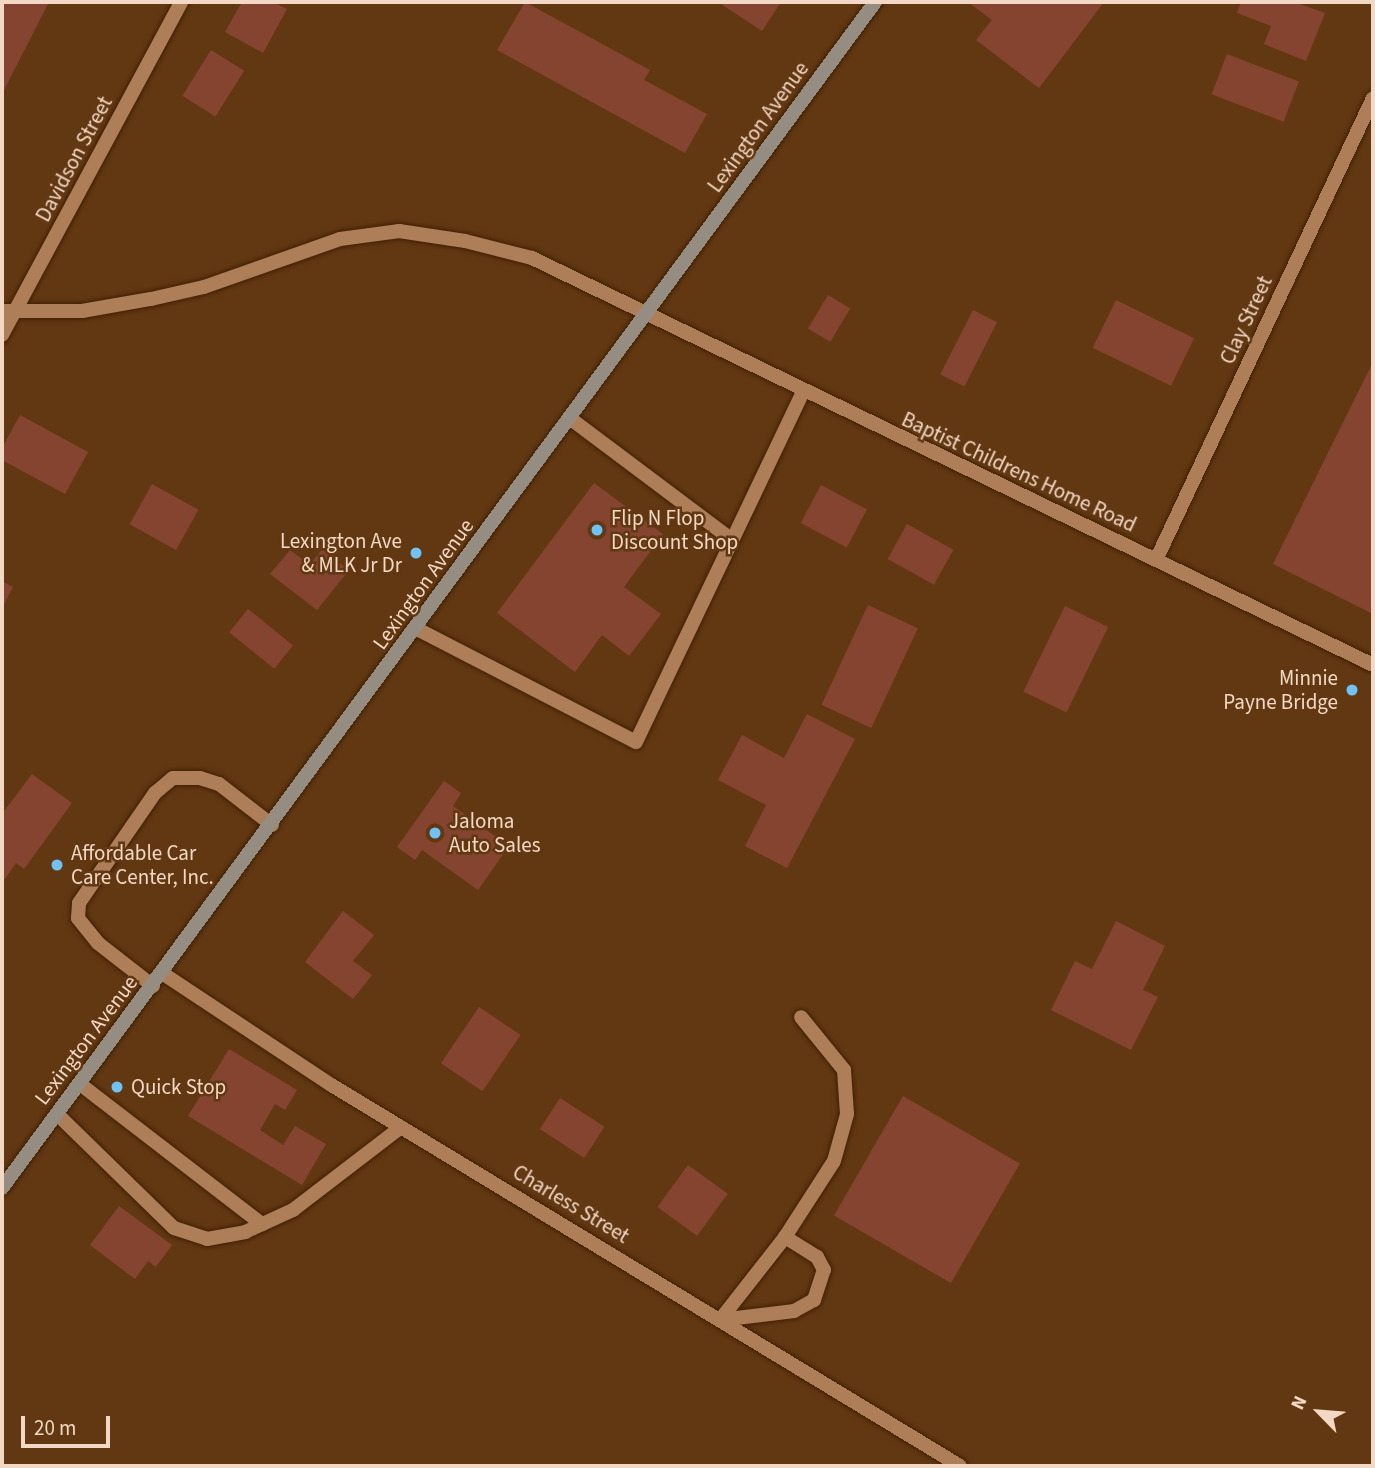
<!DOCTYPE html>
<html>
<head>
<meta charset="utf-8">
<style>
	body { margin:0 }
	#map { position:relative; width:1375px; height:1468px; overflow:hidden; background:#623812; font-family:"Source Sans 3",sans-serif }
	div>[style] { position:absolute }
	.building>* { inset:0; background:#854430; transform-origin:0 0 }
	.roads { filter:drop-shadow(0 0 2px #412104) drop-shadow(0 0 2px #412104) }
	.service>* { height:14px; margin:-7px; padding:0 7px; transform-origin:7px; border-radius:7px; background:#ae7e59 }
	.minor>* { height:14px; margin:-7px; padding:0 7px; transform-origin:7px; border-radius:7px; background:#ae7e59 }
	.tertiary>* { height:14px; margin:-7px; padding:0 7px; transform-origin:7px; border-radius:7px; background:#ae7e59 }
	.secondary>* { height:14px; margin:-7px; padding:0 7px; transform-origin:7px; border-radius:7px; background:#958c82 }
	.dots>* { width:19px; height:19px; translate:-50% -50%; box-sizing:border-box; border:4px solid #623812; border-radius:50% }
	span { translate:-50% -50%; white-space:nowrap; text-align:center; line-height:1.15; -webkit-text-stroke:5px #623812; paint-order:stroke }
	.street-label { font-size:21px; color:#f3d8c5 }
	.poi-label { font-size:21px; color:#f3d8c5 }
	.left { translate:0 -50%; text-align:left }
	.right { translate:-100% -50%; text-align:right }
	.frame { position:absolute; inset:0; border:4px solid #f3d8c5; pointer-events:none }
	.north { position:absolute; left:1284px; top:1377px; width:70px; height:70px; -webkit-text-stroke:5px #623812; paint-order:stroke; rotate:295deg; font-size:19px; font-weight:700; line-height:28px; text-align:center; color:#f3d8c5 }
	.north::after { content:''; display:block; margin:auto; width:24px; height:32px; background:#f3d8c5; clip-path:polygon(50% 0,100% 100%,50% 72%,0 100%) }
	.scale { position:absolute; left:21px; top:1416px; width:89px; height:32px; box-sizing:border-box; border:4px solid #f3d8c5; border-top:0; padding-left:9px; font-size:21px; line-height:24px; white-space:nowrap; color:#f3d8c5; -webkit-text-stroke:5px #623812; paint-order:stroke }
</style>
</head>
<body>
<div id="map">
	<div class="building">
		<div style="clip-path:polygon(2px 2px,49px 2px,2px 94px)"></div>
		<div style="clip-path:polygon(242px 2px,273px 2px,287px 9px,263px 53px,225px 32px)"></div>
		<div style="clip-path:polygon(525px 2px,650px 70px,644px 80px,707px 114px,685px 153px,497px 50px)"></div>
		<div style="clip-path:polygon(718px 2px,781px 2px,762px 31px)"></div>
		<div style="clip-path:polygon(968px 2px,1104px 2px,1039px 88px,976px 40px,992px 20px)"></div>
		<div style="clip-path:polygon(1241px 2px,1294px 2px,1325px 13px,1306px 61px,1264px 44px,1271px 26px,1237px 13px)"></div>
		<div style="left:211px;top:50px;width:39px;height:54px;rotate:32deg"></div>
		<div style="left:1227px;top:54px;width:77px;height:43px;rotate:21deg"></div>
		<div style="left:828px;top:295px;width:26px;height:39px;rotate:31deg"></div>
		<div style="left:1116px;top:300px;width:87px;height:53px;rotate:26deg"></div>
		<div style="left:973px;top:310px;width:27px;height:72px;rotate:27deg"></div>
		<div style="clip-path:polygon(1373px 362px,1373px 614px,1273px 564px)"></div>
		<div style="clip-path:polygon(20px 415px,88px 452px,65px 494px,2px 460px,2px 448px)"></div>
		<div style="clip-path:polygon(594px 483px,663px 534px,624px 587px,661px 614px,629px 656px,602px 635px,575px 672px,497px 613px)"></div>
		<div style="left:152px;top:484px;width:53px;height:46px;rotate:29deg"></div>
		<div style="left:821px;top:485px;width:52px;height:43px;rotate:28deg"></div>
		<div style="left:907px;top:524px;width:53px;height:40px;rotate:29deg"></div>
		<div style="clip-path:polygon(322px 549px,349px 570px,317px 610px,270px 574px,290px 550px,310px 565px)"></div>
		<div style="clip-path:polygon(2px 581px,13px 587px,2px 608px)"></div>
		<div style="left:868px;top:605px;width:55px;height:110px;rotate:25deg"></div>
		<div style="left:1065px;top:606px;width:48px;height:95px;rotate:26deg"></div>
		<div style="left:248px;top:609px;width:58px;height:30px;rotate:39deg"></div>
		<div style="clip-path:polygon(807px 714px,855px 739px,787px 868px,745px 846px,766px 805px,718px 780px,742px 735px,784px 758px)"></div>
		<div style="clip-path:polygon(32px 774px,72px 803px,24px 869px,16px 863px,2px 883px,2px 814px)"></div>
		<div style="clip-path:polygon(444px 781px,461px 793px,453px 806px,509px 846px,478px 890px,422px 850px,415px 860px,397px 847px)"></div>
		<div style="clip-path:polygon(343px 911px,374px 935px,353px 961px,372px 975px,353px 999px,305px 962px)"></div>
		<div style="clip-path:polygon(1116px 921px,1165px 946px,1143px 990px,1158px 997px,1131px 1050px,1051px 1010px,1075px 961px,1092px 969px)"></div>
		<div style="left:479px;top:1007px;width:50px;height:68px;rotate:34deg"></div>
		<div style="clip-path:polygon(229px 1049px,297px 1090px,285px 1110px,275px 1104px,260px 1130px,283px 1145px,295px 1126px,326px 1144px,302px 1185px,188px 1116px)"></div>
		<div style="left:903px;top:1096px;width:135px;height:138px;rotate:30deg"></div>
		<div style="left:560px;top:1098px;width:53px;height:37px;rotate:33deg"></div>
		<div style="left:688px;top:1165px;width:49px;height:52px;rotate:36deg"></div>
		<div style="clip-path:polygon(119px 1206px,172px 1245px,156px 1267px,148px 1261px,135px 1279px,90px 1245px)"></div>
	</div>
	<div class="roads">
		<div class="service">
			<div style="left:571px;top:419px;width:201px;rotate:36.9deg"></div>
			<div style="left:417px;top:629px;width:246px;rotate:27.3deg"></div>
			<div style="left:636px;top:742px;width:388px;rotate:-64.5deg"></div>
			<div style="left:153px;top:986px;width:70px;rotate:-142deg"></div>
			<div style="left:98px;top:943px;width:32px;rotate:-129deg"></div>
			<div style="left:78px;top:918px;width:15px;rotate:-86deg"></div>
			<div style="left:79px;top:903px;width:134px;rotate:-55.4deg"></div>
			<div style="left:155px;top:793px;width:23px;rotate:-40deg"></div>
			<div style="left:173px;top:778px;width:27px"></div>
			<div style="left:200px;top:778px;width:20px;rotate:18deg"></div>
			<div style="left:219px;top:784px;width:67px;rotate:37.7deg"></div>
			<div style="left:80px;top:1084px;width:230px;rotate:37.6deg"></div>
			<div style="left:57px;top:1114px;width:163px;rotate:44.3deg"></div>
			<div style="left:174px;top:1228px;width:35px;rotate:18deg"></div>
			<div style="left:207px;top:1239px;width:39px;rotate:-10deg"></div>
			<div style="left:245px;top:1232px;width:53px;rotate:-24.6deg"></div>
			<div style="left:293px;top:1210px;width:136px;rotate:-37.5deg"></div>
			<div style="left:720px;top:1320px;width:105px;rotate:-51.9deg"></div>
			<div style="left:785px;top:1237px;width:90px;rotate:-57.2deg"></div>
			<div style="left:834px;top:1161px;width:49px;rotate:-74.5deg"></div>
			<div style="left:847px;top:1114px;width:44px;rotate:-93.9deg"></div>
			<div style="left:844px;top:1070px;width:68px;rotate:-129.1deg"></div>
			<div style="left:720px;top:1320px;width:75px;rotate:-6.9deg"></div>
			<div style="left:794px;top:1311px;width:23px;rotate:-29deg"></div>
			<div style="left:814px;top:1300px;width:32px;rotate:-72deg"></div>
			<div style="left:824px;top:1270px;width:15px;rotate:-118deg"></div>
			<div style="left:817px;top:1257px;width:38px;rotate:-148deg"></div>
		</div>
		<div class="minor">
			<div style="left:2px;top:335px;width:378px;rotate:-61.7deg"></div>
			<div style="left:1156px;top:560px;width:510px;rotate:-64.84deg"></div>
			<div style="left:162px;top:973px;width:205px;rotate:33.5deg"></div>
			<div style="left:333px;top:1086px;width:733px;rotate:31.22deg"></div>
		</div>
		<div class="tertiary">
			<div style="left:2px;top:311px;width:80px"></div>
			<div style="left:82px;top:311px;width:70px;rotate:-9.9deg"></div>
			<div style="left:151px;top:299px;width:54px;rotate:-12.8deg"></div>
			<div style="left:204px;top:287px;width:144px;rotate:-19.4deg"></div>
			<div style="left:340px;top:239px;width:60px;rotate:-7.7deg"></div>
			<div style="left:399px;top:231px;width:67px;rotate:8.6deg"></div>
			<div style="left:465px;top:241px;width:69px;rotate:14.2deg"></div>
			<div style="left:532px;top:258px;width:934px;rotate:25.82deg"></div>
		</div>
		<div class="secondary">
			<div style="left:2px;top:1188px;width:1473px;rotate:-53.64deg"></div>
		</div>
	</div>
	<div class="dots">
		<div style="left:597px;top:530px;background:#70c1f4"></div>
		<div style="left:416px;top:553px;background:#70c1f4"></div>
		<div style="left:1352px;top:690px;background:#70c1f4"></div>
		<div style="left:435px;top:833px;background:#70c1f4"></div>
		<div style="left:57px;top:865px;background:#70c1f4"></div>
		<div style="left:117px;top:1087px;background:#70c1f4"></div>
	</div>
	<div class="street-label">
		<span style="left:758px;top:127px;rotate:-54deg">Lexington Avenue</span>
		<span style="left:74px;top:159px;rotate:-62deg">Davidson Street</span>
		<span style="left:1246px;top:320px;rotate:-65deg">Clay Street</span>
		<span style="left:1019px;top:472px;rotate:25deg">Baptist Childrens Home Road</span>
		<span style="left:423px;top:584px;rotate:-54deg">Lexington Avenue</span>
		<span style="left:86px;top:1040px;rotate:-53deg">Lexington Avenue</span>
		<span style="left:571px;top:1204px;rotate:31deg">Charless Street</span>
	</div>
	<div class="poi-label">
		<span class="left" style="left:611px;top:530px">Flip N Flop<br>Discount Shop</span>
		<span class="right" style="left:402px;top:553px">Lexington Ave<br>&amp; MLK Jr Dr</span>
		<span class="right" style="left:1338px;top:690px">Minnie<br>Payne Bridge</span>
		<span class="left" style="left:449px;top:833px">Jaloma<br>Auto Sales</span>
		<span class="left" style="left:71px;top:865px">Affordable Car<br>Care Center, Inc.</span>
		<span class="left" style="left:131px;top:1087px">Quick Stop</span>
	</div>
	<div class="frame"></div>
	<div class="north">N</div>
	<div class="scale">20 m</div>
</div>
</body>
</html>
